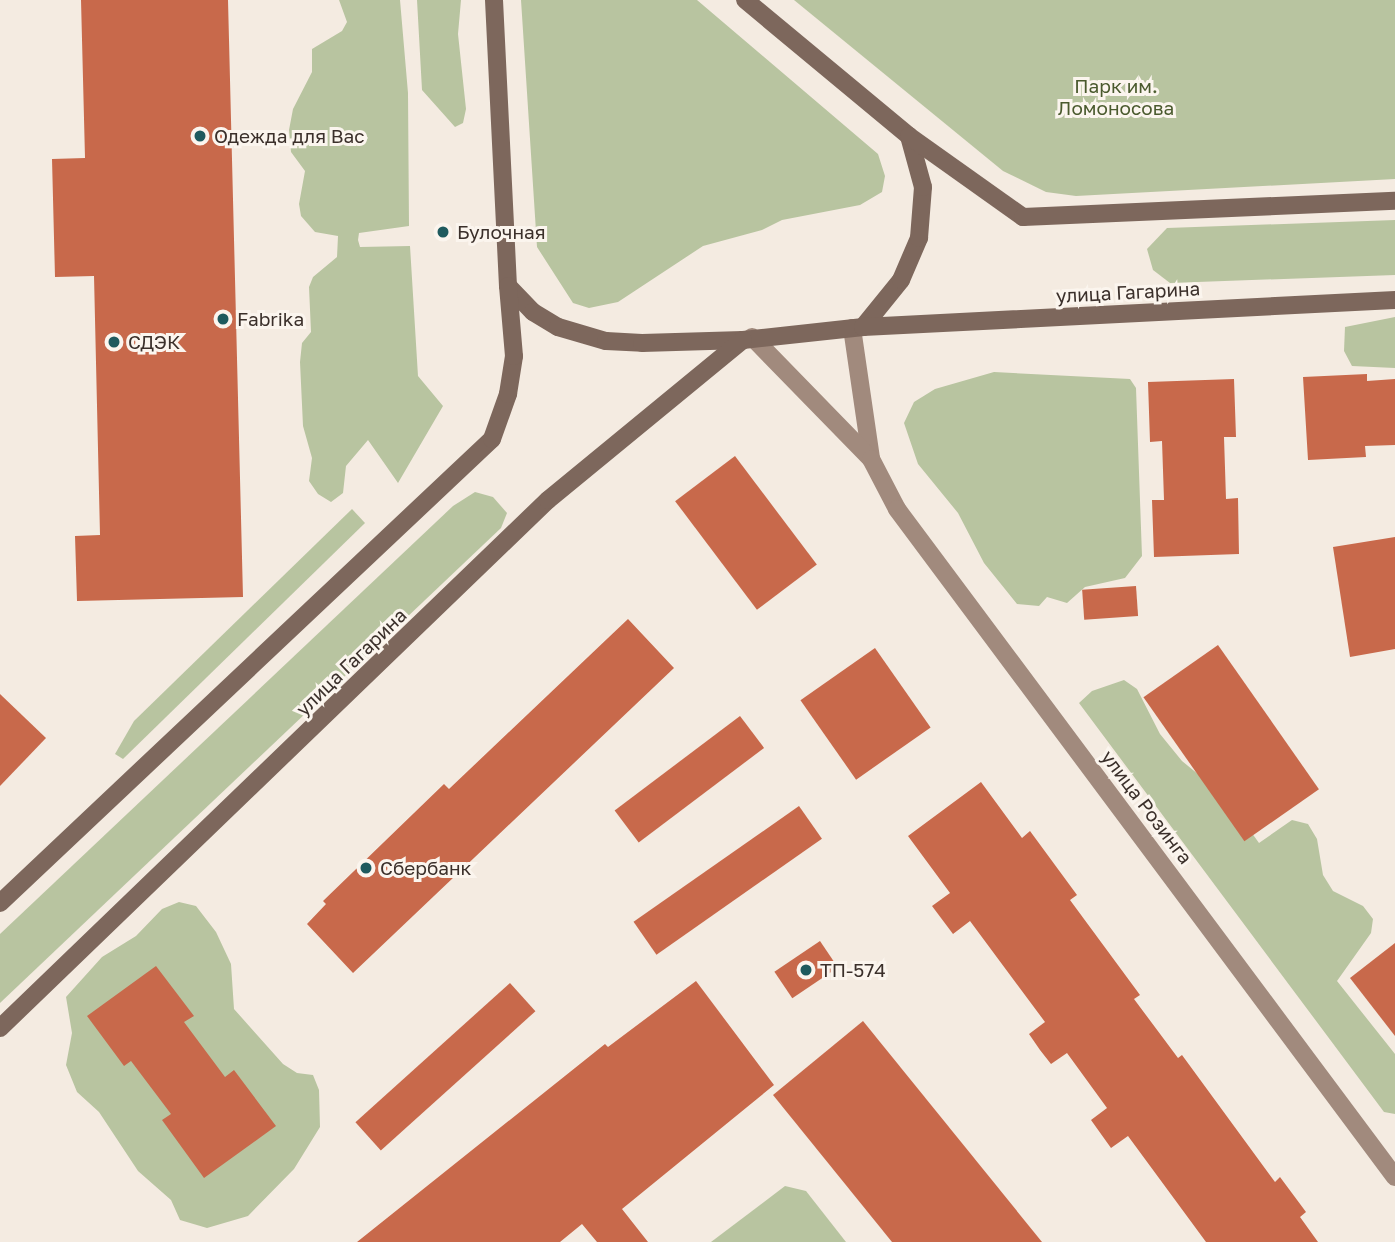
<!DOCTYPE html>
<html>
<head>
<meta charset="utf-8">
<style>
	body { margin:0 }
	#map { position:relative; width:1395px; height:1242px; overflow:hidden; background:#f4ebe1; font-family:"Golos Text",sans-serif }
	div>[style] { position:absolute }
	.green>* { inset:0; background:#b8c4a0 }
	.building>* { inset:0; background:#c8694b; transform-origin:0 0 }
	.secondary>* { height:18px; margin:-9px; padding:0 9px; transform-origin:9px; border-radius:9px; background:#a18a7d }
	.primary>* { height:18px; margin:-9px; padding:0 9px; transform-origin:9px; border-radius:9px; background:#7d675c }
	.dots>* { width:19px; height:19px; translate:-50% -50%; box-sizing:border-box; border:4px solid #fbf5ee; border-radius:50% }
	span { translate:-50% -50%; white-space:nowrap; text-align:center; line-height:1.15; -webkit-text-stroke:6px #fbf5ee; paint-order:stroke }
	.park-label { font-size:19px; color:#4a5a2e }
	.poi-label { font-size:19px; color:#3b302b }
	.left { translate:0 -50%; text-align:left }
	.street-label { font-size:19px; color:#3b302b }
</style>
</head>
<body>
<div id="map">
	<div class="green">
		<div style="clip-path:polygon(339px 0,400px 0,408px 93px,409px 226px,359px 233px,358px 240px,360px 247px,410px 246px,418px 376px,443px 406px,398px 483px,368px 440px,346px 466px,343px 493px,331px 502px,318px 494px,309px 481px,312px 458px,303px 426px,300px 362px,302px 343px,311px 332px,309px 287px,313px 277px,337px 257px,338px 236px,315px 232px,301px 216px,299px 204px,305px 171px,291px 152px,289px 130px,293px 109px,312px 72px,312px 49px,342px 31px,347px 22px)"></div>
		<div style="clip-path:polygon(417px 0,461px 0,458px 34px,466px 109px,463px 123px,455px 127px,422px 90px)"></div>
		<div style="clip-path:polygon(521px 0,697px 0,878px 154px,885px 176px,882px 192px,860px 205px,782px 220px,762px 230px,703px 246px,618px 302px,589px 308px,573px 303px,537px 247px)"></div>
		<div style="clip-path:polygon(794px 0,1395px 0,1395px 179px,1076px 196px,1046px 192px,1003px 171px)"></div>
		<div style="clip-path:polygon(1395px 220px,1395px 275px,1170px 283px,1153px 270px,1147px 249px,1167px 228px)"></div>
		<div style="clip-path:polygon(1395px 317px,1395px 368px,1352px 366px,1344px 351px,1345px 327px)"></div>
		<div style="clip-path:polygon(994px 372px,1130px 379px,1136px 388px,1142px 556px,1125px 578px,1085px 587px,1067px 603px,1047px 597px,1039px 606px,1017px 604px,984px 563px,958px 513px,918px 464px,904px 423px,914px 402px,935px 389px)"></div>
		<div style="clip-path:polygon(475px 492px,493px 497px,507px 513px,501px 528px,0 1003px,0 934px,453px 506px)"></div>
		<div style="clip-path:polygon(352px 509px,365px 523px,123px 759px,115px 754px,134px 721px)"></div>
		<div style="clip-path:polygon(1124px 680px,1137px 689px,1160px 734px,1182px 761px,1226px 797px,1259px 843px,1292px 820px,1308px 824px,1317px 839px,1323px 875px,1333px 891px,1363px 906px,1373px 919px,1371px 933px,1337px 981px,1395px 1054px,1395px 1114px,1384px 1112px,1079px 703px,1092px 691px)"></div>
		<div style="clip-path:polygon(179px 902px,196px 906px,216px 932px,231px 964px,234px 1009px,283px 1064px,297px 1073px,313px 1075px,319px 1090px,320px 1127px,294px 1169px,248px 1216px,207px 1228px,180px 1220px,171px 1200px,138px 1171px,99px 1112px,77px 1092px,66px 1065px,72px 1033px,66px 997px,102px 957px,136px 936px,162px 909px)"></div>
		<div style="clip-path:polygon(785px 1186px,806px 1191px,846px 1242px,711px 1242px)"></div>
	</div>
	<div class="building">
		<div style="clip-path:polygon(81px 0,228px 0,243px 597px,77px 601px,75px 536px,100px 535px,94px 276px,55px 277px,52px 159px,85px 158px)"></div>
		<div style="clip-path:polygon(1367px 374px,1367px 381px,1395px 379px,1395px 445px,1365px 446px,1366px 457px,1308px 460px,1303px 377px)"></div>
		<div style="clip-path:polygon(1234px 379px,1236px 437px,1224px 437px,1226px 499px,1238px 498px,1239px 554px,1154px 557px,1152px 500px,1164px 500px,1162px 441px,1150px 442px,1148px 382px)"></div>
		<div style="left:735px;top:456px;width:136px;height:75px;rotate:53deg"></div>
		<div style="clip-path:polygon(1395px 537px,1395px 649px,1350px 657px,1333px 547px)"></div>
		<div style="left:1136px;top:586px;width:30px;height:54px;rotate:86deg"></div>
		<div style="clip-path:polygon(628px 619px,674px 668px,353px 973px,307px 924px,326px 904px,323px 901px,444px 784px,449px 789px)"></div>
		<div style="left:1218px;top:645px;width:176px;height:91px;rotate:55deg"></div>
		<div style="left:875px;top:648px;width:97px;height:91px;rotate:55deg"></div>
		<div style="clip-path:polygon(0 694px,46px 738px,0 786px)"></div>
		<div style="left:740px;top:716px;width:40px;height:157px;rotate:53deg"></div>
		<div style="clip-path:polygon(981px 782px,1022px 838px,1030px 831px,1077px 895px,1070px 900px,1140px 995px,1134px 999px,1178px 1058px,1182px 1055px,1275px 1182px,1280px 1177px,1306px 1212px,1300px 1217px,1318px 1242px,1206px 1242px,1128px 1136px,1111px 1148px,1091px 1120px,1107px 1108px,1067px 1053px,1051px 1064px,1040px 1050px,1029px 1034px,1045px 1022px,970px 921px,953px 934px,932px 906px,950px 893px,908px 836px)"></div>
		<div style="left:799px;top:806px;width:40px;height:202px;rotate:55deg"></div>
		<div style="left:820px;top:941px;width:32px;height:55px;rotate:56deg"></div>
		<div style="clip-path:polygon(1395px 943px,1395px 1036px,1350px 978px)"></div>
		<div style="clip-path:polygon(156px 966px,194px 1016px,184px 1022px,225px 1077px,234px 1070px,276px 1126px,204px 1178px,162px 1120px,171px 1114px,131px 1061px,124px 1066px,87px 1016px)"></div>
		<div style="clip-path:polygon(696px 981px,774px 1085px,622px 1209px,648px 1242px,597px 1242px,582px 1224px,560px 1242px,357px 1242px,605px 1044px,608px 1047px)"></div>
		<div style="left:510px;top:983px;width:38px;height:208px;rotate:48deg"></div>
		<div style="clip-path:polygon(863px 1021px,1042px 1242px,892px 1242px,773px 1095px)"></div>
	</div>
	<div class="secondary">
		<div style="left:852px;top:328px;width:132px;rotate:81.7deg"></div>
		<div style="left:752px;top:337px;width:170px;rotate:45.7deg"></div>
		<div style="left:871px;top:459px;width:56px;rotate:62.5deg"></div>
		<div style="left:897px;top:509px;width:833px;rotate:53.3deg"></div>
	</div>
	<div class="primary">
		<div style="left:494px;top:0;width:286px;rotate:87.2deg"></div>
		<div style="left:508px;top:286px;width:36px;rotate:46deg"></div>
		<div style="left:533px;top:312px;width:29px;rotate:31deg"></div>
		<div style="left:558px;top:327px;width:50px;rotate:16.3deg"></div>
		<div style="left:606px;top:341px;width:36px;rotate:3deg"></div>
		<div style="left:642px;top:343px;width:101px;rotate:-1.7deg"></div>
		<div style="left:743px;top:340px;width:121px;rotate:-6.2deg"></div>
		<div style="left:863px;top:327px;width:60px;rotate:-51deg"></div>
		<div style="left:901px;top:280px;width:46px;rotate:-66.8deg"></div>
		<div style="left:919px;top:238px;width:51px;rotate:-85.5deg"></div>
		<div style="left:923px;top:187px;width:53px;rotate:-105.4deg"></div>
		<div style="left:909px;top:136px;width:213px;rotate:-140.3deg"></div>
		<div style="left:909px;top:136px;width:140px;rotate:35.4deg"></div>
		<div style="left:1023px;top:217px;width:372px;rotate:-2.5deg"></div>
		<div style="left:863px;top:327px;width:533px;rotate:-2.91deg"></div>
		<div style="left:0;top:903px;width:676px;rotate:-43.32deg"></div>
		<div style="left:492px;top:439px;width:48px;rotate:-70.4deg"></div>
		<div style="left:508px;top:394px;width:38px;rotate:-81deg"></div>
		<div style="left:514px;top:356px;width:70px;rotate:-94.9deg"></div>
		<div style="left:0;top:1028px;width:761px;rotate:-43.94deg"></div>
		<div style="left:548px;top:500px;width:252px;rotate:-39.4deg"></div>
	</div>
	<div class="dots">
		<div style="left:200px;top:136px;background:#1f5a5e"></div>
		<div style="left:443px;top:232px;background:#1f5a5e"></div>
		<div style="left:223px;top:319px;background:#1f5a5e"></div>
		<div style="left:114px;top:342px;background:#1f5a5e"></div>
		<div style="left:366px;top:868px;background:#1f5a5e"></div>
		<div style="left:806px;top:970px;background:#1f5a5e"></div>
	</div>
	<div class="park-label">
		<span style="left:1116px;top:97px">Парк им.<br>Ломоносова</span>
	</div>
	<div class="poi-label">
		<span class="left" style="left:214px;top:136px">Одежда для Вас</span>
		<span class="left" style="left:457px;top:232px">Булочная</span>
		<span class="left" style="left:237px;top:319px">Fabrika</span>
		<span class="left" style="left:128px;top:342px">СДЭК</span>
		<span class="left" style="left:380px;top:868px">Сбербанк</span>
		<span class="left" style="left:820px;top:970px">ТП-574</span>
	</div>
	<div class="street-label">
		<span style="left:1128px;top:292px;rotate:-3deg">улица Гагарина</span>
		<span style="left:351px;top:662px;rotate:-44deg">улица Гагарина</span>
		<span style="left:1147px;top:807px;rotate:53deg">улица Розинга</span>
	</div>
</div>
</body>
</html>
